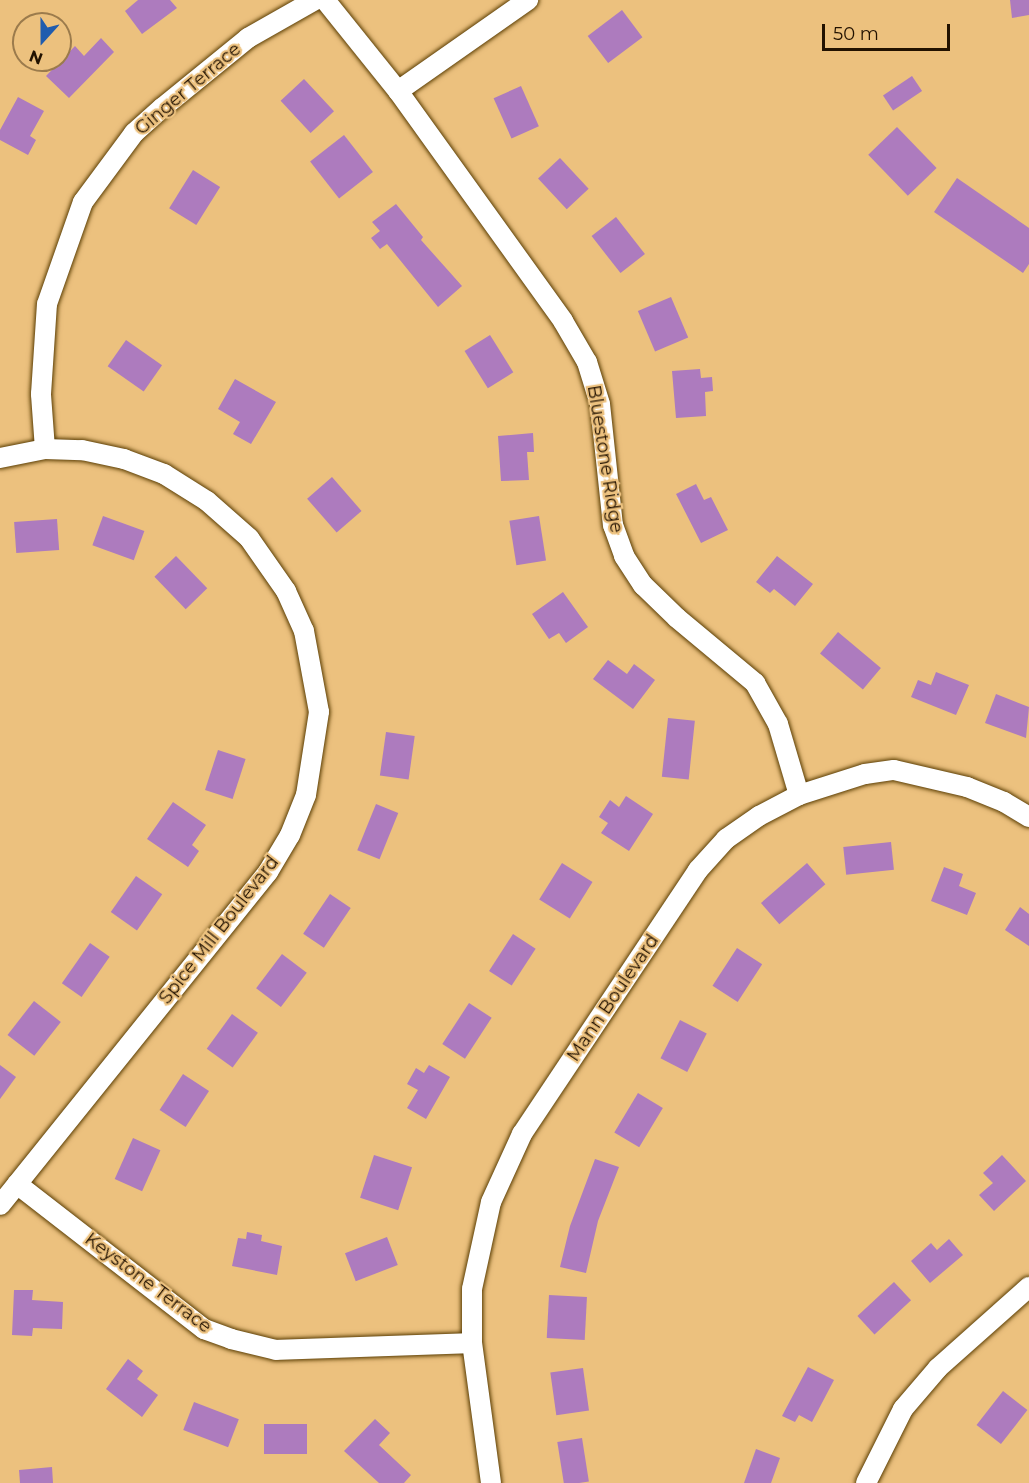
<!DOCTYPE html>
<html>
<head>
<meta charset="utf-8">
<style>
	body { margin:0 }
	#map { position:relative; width:1029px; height:1483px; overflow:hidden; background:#ecc17e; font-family:Montserrat,sans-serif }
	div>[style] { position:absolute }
	.building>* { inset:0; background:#ad7bbe; transform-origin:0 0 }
	.roads { filter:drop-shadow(0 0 2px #5b3e04) drop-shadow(0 0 2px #5b3e04) }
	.street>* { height:20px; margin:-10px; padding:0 10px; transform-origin:10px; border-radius:10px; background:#fff }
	span { translate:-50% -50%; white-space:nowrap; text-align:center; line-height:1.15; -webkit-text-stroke:4.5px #ecc17e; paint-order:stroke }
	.street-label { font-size:18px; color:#221200 }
	.north { position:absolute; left:12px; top:12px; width:60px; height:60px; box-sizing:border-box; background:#ecc17e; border:2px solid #9b7b4c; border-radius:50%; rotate:201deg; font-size:16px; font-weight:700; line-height:24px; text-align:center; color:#221200 }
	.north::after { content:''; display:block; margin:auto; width:21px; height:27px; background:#205cae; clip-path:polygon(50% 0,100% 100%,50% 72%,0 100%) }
	.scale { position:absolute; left:822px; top:24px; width:128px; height:27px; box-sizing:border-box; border:3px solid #221200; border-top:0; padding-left:8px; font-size:18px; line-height:21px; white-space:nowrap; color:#221200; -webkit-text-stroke:4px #ecc17e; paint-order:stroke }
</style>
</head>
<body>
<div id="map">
	<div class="building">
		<div style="clip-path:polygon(138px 0,170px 0,177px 8px,142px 34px,125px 11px)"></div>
		<div style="clip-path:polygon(1010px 0,1029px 0,1029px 15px,1012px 18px)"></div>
		<div style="left:622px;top:10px;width:34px;height:43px;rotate:53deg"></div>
		<div style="clip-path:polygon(101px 38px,114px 52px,69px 98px,46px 76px,75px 46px,84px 56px)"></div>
		<div style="left:912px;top:76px;width:18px;height:35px;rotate:56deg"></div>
		<div style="left:304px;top:79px;width:44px;height:32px;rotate:47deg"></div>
		<div style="left:521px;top:86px;width:44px;height:30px;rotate:66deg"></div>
		<div style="clip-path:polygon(18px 97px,44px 111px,30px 136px,36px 140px,28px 155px,0 140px,0 130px)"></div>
		<div style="left:897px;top:127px;width:57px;height:40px;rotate:46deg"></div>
		<div style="left:344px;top:135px;width:47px;height:43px;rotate:52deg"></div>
		<div style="left:560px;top:158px;width:42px;height:30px;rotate:47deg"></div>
		<div style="left:193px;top:170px;width:32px;height:45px;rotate:32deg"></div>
		<div style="clip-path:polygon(957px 178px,1029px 228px,1029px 264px,1023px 273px,934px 212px)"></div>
		<div style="clip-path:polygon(396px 204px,423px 237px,421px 240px,462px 286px,438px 307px,387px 244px,380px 249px,371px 238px,380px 231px,372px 222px)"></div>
		<div style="left:616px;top:217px;width:47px;height:31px;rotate:52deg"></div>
		<div style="left:671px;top:297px;width:44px;height:36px;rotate:67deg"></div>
		<div style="left:490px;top:335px;width:44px;height:30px;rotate:58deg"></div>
		<div style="left:126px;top:340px;width:44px;height:32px;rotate:35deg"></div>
		<div style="clip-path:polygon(700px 369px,701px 378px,712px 377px,713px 391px,705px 392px,706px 416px,676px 418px,672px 371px)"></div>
		<div style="clip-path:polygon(235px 379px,276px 402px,251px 444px,233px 434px,240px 422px,218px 409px)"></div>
		<div style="clip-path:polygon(533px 433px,534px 452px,527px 452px,529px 480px,501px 481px,498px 436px)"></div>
		<div style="left:332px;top:477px;width:45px;height:33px;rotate:49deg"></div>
		<div style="clip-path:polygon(696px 484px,704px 500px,711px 497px,728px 530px,701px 543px,676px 494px)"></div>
		<div style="left:103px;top:516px;width:44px;height:31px;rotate:20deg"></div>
		<div style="left:539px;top:516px;width:45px;height:30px;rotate:81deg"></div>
		<div style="left:57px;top:519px;width:31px;height:43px;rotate:86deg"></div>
		<div style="left:176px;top:556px;width:45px;height:30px;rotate:46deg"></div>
		<div style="clip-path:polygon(777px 556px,813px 584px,795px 606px,774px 589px,770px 593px,756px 582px)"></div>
		<div style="clip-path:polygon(563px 592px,588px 627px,566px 643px,559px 633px,549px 639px,532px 614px)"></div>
		<div style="left:838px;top:632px;width:56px;height:28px;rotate:40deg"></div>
		<div style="clip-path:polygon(608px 660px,627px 674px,634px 664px,655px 680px,633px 709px,593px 679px)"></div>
		<div style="clip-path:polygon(936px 672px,969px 685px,956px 715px,911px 697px,918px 680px,931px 685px)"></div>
		<div style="clip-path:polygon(996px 694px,1029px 707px,1026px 738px,985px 723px)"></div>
		<div style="left:668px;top:718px;width:27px;height:59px;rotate:6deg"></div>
		<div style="left:386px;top:732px;width:29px;height:44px;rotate:8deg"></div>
		<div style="left:218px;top:750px;width:29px;height:42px;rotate:18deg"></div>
		<div style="clip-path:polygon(626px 796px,653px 814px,629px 851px,601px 833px,608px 823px,599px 817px,610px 800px,619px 807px)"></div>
		<div style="clip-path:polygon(173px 802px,206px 825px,192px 845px,199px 851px,188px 867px,147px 839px)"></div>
		<div style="left:376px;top:804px;width:24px;height:50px;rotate:22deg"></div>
		<div style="left:891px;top:842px;width:28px;height:48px;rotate:84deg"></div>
		<div style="left:562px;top:863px;width:36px;height:43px;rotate:32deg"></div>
		<div style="left:807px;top:863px;width:28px;height:61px;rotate:49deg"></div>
		<div style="clip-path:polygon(944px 867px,963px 874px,959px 886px,976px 893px,967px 915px,931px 901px)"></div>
		<div style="left:136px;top:876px;width:32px;height:44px;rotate:35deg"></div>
		<div style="left:330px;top:894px;width:25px;height:48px;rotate:34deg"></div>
		<div style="clip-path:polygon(1020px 907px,1029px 914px,1029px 946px,1005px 930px)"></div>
		<div style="left:513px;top:934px;width:27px;height:44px;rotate:33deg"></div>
		<div style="left:90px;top:943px;width:24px;height:49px;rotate:35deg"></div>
		<div style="left:737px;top:948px;width:30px;height:45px;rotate:33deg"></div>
		<div style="left:282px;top:954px;width:31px;height:43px;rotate:37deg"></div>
		<div style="left:34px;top:1001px;width:34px;height:43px;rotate:38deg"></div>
		<div style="left:469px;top:1003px;width:27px;height:49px;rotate:33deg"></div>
		<div style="left:232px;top:1014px;width:32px;height:43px;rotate:36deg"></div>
		<div style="left:680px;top:1020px;width:30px;height:43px;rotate:27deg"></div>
		<div style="clip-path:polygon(0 1065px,16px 1077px,0 1099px)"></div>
		<div style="clip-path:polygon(429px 1065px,450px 1077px,426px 1119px,407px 1108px,418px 1090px,407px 1084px,416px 1068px,424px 1073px)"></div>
		<div style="left:183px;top:1074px;width:31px;height:43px;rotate:33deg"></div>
		<div style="left:638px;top:1093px;width:29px;height:46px;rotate:31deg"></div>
		<div style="left:133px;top:1138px;width:30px;height:45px;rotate:24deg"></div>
		<div style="left:374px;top:1155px;width:40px;height:45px;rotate:18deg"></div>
		<div style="clip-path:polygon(1002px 1155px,1026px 1181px,994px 1211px,979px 1195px,993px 1183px,983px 1173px)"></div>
		<div style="clip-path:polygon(595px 1159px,619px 1167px,598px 1221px,586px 1273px,560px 1267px,570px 1226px)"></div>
		<div style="clip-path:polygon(247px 1232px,262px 1235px,261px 1241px,282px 1246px,277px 1275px,232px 1266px,238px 1238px,246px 1239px)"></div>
		<div style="left:387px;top:1237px;width:30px;height:45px;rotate:69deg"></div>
		<div style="clip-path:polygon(949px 1239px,963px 1255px,930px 1283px,911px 1261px,931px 1243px,937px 1250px)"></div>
		<div style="left:894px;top:1282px;width:25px;height:50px;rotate:47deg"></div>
		<div style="clip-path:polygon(14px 1290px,33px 1290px,32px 1300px,63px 1302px,62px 1329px,33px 1328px,32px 1336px,12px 1335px)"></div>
		<div style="left:549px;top:1295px;width:38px;height:43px;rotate:3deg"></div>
		<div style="clip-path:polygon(128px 1359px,143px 1371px,137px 1379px,158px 1395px,142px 1417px,106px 1389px)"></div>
		<div style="clip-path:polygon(808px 1367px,834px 1380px,812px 1422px,799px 1415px,795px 1422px,782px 1416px)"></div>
		<div style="left:583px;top:1368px;width:43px;height:33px;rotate:82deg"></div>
		<div style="left:1003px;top:1391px;width:31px;height:43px;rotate:38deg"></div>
		<div style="left:194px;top:1402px;width:48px;height:30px;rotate:21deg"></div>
		<div style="clip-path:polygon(375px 1419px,390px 1433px,379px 1445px,411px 1475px,404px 1483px,379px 1483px,344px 1451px)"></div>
		<div style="left:264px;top:1424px;width:43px;height:30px"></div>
		<div style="left:582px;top:1438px;width:44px;height:25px;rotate:81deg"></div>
		<div style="clip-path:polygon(756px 1449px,780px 1458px,771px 1483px,744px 1483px)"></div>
		<div style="clip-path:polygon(52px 1467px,53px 1483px,20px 1483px,19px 1470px)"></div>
	</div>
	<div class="roads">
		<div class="street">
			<div style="left:325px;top:0;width:117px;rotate:51.3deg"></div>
			<div style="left:398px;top:91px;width:283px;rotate:54.3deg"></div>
			<div style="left:563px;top:321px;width:48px;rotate:59.7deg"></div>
			<div style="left:587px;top:362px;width:44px;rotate:72.8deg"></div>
			<div style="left:600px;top:404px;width:122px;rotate:83.9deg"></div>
			<div style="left:613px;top:525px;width:33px;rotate:70deg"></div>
			<div style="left:624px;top:556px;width:35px;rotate:57deg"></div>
			<div style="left:643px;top:585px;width:47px;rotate:44.1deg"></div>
			<div style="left:677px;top:618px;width:102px;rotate:39.8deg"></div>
			<div style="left:755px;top:683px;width:47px;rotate:60.7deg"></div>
			<div style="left:778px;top:724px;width:74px;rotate:73.5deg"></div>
			<div style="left:398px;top:91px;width:159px;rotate:-35deg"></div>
			<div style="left:45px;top:449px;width:55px;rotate:-94.2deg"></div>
			<div style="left:41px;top:394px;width:90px;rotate:-86.2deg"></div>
			<div style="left:47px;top:304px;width:108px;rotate:-70.6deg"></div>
			<div style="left:83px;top:202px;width:86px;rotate:-53.5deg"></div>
			<div style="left:134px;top:133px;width:38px;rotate:-42deg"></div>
			<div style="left:162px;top:108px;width:111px;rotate:-39.1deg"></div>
			<div style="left:248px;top:38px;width:77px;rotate:-29.6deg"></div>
			<div style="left:0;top:458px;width:46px;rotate:-11.3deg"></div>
			<div style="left:45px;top:449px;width:37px;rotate:2deg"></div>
			<div style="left:82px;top:450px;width:43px;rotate:12.1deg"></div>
			<div style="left:124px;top:459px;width:43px;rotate:20.6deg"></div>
			<div style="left:164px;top:474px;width:51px;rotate:32.1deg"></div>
			<div style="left:207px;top:501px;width:56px;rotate:41.4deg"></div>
			<div style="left:249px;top:538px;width:65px;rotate:55.1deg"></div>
			<div style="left:286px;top:591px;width:44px;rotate:65.8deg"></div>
			<div style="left:304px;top:631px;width:82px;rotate:79.5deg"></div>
			<div style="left:319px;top:712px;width:84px;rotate:98.9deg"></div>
			<div style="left:306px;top:795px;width:43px;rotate:111.8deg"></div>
			<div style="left:290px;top:835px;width:43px;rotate:120.7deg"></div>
			<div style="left:268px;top:872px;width:427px;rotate:128.8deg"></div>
			<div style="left:17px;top:1184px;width:237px;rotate:37.8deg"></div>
			<div style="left:204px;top:1329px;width:29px;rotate:20deg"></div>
			<div style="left:231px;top:1339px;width:46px;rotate:13.7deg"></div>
			<div style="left:276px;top:1350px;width:196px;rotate:-2deg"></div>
			<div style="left:491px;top:1483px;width:141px;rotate:-97.7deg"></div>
			<div style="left:472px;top:1343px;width:54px;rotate:-90deg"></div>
			<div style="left:472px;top:1289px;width:89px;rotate:-77.7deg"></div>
			<div style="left:491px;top:1202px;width:75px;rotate:-65.5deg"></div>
			<div style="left:522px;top:1134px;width:317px;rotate:-56.3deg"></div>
			<div style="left:698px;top:870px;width:42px;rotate:-47.9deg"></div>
			<div style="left:726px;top:839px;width:40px;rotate:-34.9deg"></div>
			<div style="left:759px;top:816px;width:45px;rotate:-27.7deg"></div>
			<div style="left:799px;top:795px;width:69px;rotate:-17.7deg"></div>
			<div style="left:865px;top:774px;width:29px;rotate:-8deg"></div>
			<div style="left:894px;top:770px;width:75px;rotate:13.1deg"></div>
			<div style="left:967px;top:787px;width:40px;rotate:22deg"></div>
			<div style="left:1004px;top:802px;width:29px;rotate:31deg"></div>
			<div style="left:866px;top:1483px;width:83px;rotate:-63.4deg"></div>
			<div style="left:903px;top:1409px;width:54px;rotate:-49.5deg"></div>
			<div style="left:938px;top:1368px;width:122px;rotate:-41.7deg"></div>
		</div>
	</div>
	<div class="street-label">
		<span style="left:188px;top:89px;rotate:-40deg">Ginger Terrace</span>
		<span style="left:605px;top:459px;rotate:81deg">Bluestone Ridge</span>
		<span style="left:219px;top:930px;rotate:-52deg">Spice Mill Boulevard</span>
		<span style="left:613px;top:998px;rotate:-56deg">Mann Boulevard</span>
		<span style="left:148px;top:1283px;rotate:37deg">Keystone Terrace</span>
	</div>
	<div class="north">N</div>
	<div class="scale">50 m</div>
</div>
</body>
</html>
